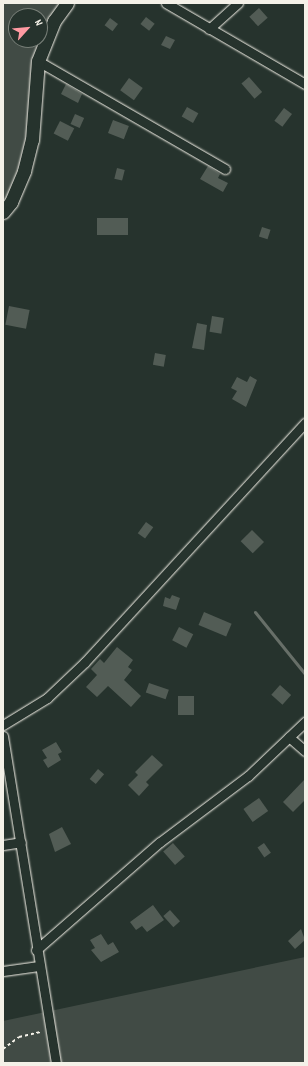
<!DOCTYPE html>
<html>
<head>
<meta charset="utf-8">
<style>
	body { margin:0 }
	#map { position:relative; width:308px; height:1066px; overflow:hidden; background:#26332d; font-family:Dekko,sans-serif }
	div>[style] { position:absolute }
	.green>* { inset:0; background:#414b45 }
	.stream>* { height:3px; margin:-1.5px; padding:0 1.5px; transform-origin:1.5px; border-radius:1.5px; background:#676f68 }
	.building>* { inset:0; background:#525c55; transform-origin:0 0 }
	.path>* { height:2px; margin-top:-1px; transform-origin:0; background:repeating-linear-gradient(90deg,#f4f1e8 0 3px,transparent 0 6px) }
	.roads { filter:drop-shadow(0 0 1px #f4f1e8) drop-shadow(0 0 1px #f4f1e8) }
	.street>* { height:9px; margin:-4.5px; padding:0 4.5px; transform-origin:4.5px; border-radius:4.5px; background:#26332d }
	.secondary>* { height:13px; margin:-6.5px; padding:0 6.5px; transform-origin:6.5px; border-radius:6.5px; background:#26332d }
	span { translate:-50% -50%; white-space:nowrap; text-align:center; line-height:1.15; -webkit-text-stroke:3.5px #26332d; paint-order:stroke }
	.frame { position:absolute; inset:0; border:4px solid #f4f1e8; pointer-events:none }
	.north { position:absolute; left:8px; top:8px; width:40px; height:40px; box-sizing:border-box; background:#26332d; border:1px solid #787f78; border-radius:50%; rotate:63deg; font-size:11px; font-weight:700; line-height:16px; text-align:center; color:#f4f1e8 }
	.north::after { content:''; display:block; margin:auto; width:14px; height:18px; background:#ff9aa2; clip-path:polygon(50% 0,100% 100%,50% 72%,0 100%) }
</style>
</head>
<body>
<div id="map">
	<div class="green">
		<div style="clip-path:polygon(evenodd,3px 3px,67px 3px,38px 61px,32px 140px,3px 212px,3px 3px,16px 16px,40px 16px,40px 40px,16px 40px,16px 16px)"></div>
		<div style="clip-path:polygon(305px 957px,305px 1063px,3px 1063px,3px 1021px)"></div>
	</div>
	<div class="stream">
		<div style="left:255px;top:612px;width:80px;rotate:51.1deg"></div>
	</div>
	<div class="building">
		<div style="left:259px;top:8px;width:13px;height:13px;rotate:48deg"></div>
		<div style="left:146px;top:17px;width:11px;height:9px;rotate:38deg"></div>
		<div style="left:110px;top:18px;width:10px;height:9px;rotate:37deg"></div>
		<div style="clip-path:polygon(166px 36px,175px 40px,170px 49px,161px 45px)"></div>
		<div style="left:249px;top:77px;width:20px;height:10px;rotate:49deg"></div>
		<div style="left:129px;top:78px;width:17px;height:15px;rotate:36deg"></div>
		<div style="clip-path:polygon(66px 84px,82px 94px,78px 103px,61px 94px)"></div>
		<div style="left:187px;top:107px;width:13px;height:11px;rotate:29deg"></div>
		<div style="left:284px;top:108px;width:10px;height:16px;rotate:37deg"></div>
		<div style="left:75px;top:114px;width:10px;height:11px;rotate:24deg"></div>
		<div style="left:113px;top:120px;width:17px;height:14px;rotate:21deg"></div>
		<div style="left:60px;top:121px;width:16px;height:14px;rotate:27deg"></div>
		<div style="clip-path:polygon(208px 166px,220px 174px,218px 178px,228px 183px,223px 192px,200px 179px)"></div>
		<div style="left:117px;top:168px;width:8px;height:11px;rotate:14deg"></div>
		<div style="left:128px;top:218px;width:17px;height:31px;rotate:90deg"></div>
		<div style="left:262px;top:227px;width:9px;height:10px;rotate:18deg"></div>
		<div style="left:9px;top:306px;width:21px;height:19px;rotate:11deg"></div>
		<div style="left:212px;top:316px;width:12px;height:16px;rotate:9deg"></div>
		<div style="clip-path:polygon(197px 323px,207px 325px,204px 350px,192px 348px)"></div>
		<div style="left:155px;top:353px;width:11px;height:12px;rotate:10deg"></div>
		<div style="clip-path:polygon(250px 376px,257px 380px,246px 407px,232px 399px,237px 391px,231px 388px,237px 377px,247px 382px)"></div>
		<div style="left:146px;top:522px;width:9px;height:14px;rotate:36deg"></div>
		<div style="left:252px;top:530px;width:17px;height:16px;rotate:45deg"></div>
		<div style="clip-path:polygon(172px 595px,180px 598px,176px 610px,163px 606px,165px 597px,170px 599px)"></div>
		<div style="left:204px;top:612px;width:30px;height:14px;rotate:23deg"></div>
		<div style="left:179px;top:627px;width:16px;height:15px;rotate:27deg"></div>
		<div style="clip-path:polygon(117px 647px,133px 660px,128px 667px,132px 670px,124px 680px,141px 696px,131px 707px,108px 686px,97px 697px,86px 687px,97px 675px,91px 669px,100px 659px,104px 663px)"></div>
		<div style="left:149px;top:683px;width:21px;height:10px;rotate:19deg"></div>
		<div style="left:280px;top:685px;width:15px;height:13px;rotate:42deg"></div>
		<div style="left:178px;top:696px;width:16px;height:19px"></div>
		<div style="clip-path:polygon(56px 742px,62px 752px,58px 754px,61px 760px,48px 768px,43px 760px,47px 758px,42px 750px)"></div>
		<div style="clip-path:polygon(152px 755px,163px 765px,146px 782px,149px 785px,139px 796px,128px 785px,138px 775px,135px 772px)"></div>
		<div style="left:98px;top:769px;width:8px;height:13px;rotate:40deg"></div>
		<div style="clip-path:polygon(305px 779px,305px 800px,293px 812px,283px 802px)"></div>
		<div style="left:259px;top:798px;width:16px;height:19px;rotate:55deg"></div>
		<div style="clip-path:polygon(62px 827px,71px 844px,55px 852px,49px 834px)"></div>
		<div style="left:173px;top:843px;width:18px;height:13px;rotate:49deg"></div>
		<div style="left:264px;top:843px;width:12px;height:8px;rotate:55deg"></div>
		<div style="clip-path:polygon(153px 905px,164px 920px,147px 932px,142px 926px,136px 930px,130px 922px)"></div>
		<div style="left:170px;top:910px;width:15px;height:9px;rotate:48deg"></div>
		<div style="clip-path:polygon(301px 929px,305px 940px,295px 949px,288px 941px)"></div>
		<div style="clip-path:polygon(101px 934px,108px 945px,113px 942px,119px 952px,101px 962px,91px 950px,95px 948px,90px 940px)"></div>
	</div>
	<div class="path">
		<div style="left:3px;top:1049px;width:20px;rotate:-37deg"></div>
		<div style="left:19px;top:1037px;width:23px;rotate:-13deg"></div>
	</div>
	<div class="roads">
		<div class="street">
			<div style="left:166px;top:3px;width:161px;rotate:30.2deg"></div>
			<div style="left:209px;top:29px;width:39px;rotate:-42deg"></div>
			<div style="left:38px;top:61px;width:216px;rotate:30deg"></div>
			<div style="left:3px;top:725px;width:52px;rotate:-31.5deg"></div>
			<div style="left:47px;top:698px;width:52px;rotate:-43.5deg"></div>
			<div style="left:85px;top:662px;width:325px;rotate:-47.4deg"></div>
			<div style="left:3px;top:736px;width:331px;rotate:80.8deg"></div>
			<div style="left:289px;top:737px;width:21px;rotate:41deg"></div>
			<div style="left:3px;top:845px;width:18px;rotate:-9deg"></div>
			<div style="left:36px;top:950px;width:164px;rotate:-41.1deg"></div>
			<div style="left:160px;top:842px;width:110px;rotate:-36.9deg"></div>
			<div style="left:248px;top:776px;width:79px;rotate:-43.5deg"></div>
			<div style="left:3px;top:971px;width:36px;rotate:-8deg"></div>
		</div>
		<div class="secondary">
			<div style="left:3px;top:212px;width:13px;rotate:-51deg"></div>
			<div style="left:11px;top:202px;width:34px;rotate:-67deg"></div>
			<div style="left:24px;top:171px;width:32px;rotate:-76deg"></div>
			<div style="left:32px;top:140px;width:79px;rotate:-85.7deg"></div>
			<div style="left:38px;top:61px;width:43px;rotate:-68.2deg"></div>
			<div style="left:54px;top:21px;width:22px;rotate:-54deg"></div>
		</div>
	</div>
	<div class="frame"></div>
	<div class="north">N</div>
</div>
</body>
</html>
